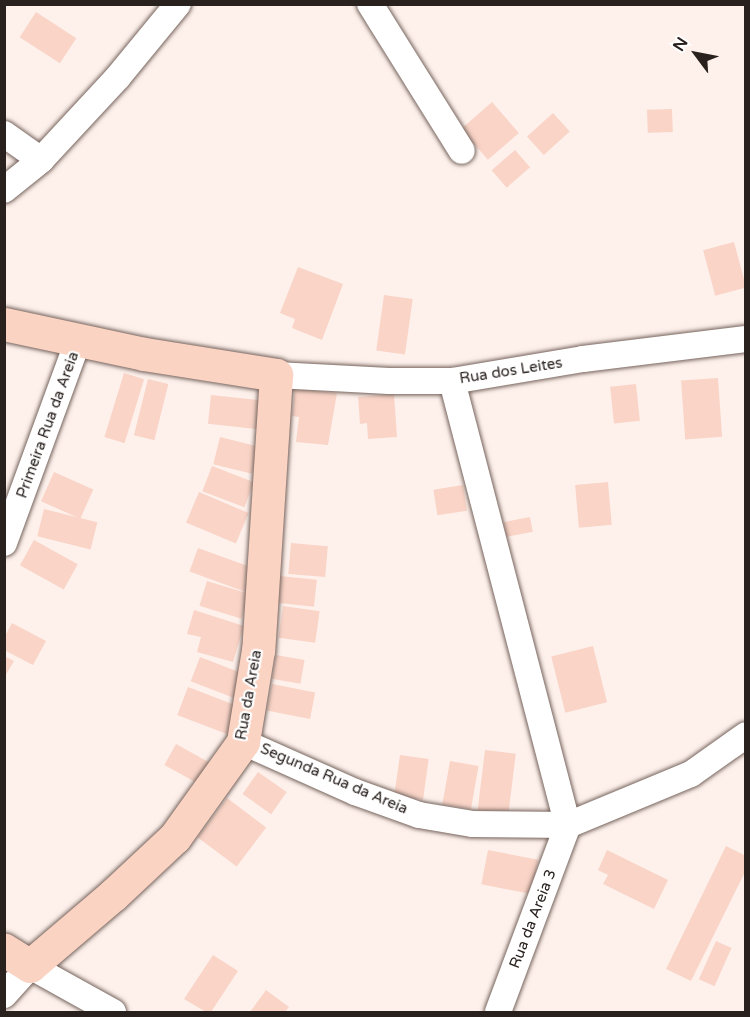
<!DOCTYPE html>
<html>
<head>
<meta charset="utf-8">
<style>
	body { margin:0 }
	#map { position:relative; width:750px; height:1017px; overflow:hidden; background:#fef1ec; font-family:"Varela Round",sans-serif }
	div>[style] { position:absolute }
	.building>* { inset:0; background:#f9d4c7; transform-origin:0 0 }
	.roads { filter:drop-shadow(0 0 2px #76645d) drop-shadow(0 0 2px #76645d) }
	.street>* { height:26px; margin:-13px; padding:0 13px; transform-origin:13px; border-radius:13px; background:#fff }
	.secondary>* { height:33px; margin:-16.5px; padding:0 16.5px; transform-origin:16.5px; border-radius:16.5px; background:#fbd3c3 }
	span { translate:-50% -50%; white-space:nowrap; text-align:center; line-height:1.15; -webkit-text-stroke:4.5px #fff; paint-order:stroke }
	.street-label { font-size:15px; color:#29211e }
	.frame { position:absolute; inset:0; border:6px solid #29211e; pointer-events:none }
	.north { position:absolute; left:666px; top:24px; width:60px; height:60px; -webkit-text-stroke:4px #fff; paint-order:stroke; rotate:302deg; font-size:16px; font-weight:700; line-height:24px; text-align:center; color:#29211e }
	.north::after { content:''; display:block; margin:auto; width:21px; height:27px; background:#29211e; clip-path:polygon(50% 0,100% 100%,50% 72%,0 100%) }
</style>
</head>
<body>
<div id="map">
	<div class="building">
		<div style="left:36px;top:12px;width:48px;height:30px;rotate:33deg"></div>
		<div style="left:492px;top:102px;width:41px;height:41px;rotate:49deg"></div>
		<div style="left:672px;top:109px;width:23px;height:25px;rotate:88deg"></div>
		<div style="left:553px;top:113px;width:25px;height:35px;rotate:48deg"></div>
		<div style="left:515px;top:150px;width:23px;height:31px;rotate:49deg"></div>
		<div style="left:734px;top:242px;width:47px;height:32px;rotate:75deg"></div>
		<div style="clip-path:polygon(298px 267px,343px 284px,322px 340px,292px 328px,295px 319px,280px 313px)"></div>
		<div style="left:384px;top:295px;width:29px;height:56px;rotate:8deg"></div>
		<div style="left:124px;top:373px;width:21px;height:67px;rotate:17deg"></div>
		<div style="left:718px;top:378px;width:59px;height:37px;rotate:86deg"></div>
		<div style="left:148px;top:379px;width:21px;height:58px;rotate:14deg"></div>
		<div style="left:636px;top:384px;width:37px;height:26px;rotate:84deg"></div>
		<div style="clip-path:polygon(295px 389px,337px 393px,328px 445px,296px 442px,299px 417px,292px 416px)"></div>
		<div style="clip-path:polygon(394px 394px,397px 437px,368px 439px,367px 423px,360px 424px,358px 397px)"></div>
		<div style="left:211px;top:395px;width:53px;height:29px;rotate:6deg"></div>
		<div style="left:220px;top:437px;width:40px;height:28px;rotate:14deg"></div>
		<div style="left:212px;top:466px;width:45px;height:27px;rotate:21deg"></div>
		<div style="left:54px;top:472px;width:43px;height:32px;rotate:24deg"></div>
		<div style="left:608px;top:482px;width:43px;height:33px;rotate:85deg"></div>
		<div style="left:463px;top:485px;width:26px;height:30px;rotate:81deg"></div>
		<div style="left:199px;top:492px;width:54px;height:33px;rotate:23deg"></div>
		<div style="left:44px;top:509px;width:55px;height:28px;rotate:14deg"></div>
		<div style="left:530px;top:517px;width:15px;height:27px;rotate:79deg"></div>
		<div style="left:34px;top:540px;width:50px;height:29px;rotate:29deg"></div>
		<div style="left:291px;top:543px;width:37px;height:31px;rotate:5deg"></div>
		<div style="left:198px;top:548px;width:62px;height:25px;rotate:20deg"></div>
		<div style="left:280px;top:576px;width:37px;height:27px;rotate:6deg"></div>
		<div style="left:207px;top:581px;width:44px;height:26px;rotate:17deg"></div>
		<div style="left:283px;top:606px;width:37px;height:32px;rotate:8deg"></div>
		<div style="clip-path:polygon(194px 610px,244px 626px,233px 662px,197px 652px,201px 637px,187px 634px)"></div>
		<div style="clip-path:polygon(12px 623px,46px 641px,33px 665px,4px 650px,4px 638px)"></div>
		<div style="left:593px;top:646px;width:58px;height:43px;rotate:76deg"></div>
		<div style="left:276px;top:655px;width:29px;height:24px;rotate:10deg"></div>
		<div style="clip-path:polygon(4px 656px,14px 661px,4px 678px)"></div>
		<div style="left:200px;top:657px;width:50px;height:26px;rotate:21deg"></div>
		<div style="left:272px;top:684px;width:44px;height:27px;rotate:11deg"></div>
		<div style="left:188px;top:687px;width:57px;height:30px;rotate:21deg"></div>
		<div style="left:176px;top:744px;width:43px;height:24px;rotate:29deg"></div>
		<div style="left:485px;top:750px;width:31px;height:61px;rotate:7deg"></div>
		<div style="left:400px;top:755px;width:29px;height:41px;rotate:8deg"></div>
		<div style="left:450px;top:761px;width:29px;height:44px;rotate:10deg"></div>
		<div style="left:258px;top:772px;width:35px;height:27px;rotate:35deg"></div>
		<div style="left:227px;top:798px;width:49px;height:49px;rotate:37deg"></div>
		<div style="clip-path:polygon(726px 846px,746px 856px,746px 870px,691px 981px,666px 969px)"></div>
		<div style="left:488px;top:850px;width:51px;height:35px;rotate:11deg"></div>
		<div style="clip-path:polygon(607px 850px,668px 880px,654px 909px,603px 884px,608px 875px,598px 870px)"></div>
		<div style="left:716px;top:941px;width:17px;height:42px;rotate:24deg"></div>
		<div style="clip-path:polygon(213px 955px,238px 971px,211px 1012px,206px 1012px,184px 999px)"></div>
		<div style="clip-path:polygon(266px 990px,289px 1007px,285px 1012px,250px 1012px)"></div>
	</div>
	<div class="roads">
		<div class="street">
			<div style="left:370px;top:4px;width:173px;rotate:58deg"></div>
			<div style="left:4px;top:134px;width:45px;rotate:35.1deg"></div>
			<div style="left:4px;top:190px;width:48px;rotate:-39deg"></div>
			<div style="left:41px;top:160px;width:113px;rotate:-47.1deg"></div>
			<div style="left:118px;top:77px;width:94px;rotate:-50.6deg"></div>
			<div style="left:276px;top:375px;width:113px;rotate:3deg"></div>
			<div style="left:389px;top:381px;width:63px"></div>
			<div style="left:452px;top:381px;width:133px;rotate:-9.5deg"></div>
			<div style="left:583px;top:359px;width:164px;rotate:-7deg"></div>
			<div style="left:452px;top:381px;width:459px;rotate:75.4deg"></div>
			<div style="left:4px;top:543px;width:215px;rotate:-69.9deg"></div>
			<div style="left:243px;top:742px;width:123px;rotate:24.1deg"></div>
			<div style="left:355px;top:792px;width:68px;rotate:19.8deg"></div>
			<div style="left:419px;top:815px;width:55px;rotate:9.5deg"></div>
			<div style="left:473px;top:824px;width:95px;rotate:0.6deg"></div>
			<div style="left:568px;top:825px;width:133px;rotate:-22.5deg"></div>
			<div style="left:691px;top:774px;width:67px;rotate:-35.3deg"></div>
			<div style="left:4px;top:995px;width:39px;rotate:-48deg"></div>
			<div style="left:30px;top:966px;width:95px;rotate:29deg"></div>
			<div style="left:498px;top:1012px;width:200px;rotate:-69.5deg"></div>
		</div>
		<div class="secondary">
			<div style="left:4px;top:324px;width:143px;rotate:12.1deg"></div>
			<div style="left:144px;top:354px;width:134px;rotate:9deg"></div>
			<div style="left:276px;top:375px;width:276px;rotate:93.7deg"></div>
			<div style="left:258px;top:650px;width:93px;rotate:99.3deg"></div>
			<div style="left:243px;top:742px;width:117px;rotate:125.6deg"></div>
			<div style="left:175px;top:837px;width:85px;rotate:136.9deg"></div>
			<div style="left:113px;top:895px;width:109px;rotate:139.5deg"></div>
			<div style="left:30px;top:966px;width:31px;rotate:-148deg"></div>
		</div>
	</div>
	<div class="street-label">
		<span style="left:511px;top:371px;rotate:-9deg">Rua dos Leites</span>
		<span style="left:48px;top:425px;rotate:-70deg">Primeira Rua da Areia</span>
		<span style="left:249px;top:695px;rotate:-80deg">Rua da Areia</span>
		<span style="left:334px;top:779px;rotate:23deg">Segunda Rua da Areia</span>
		<span style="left:533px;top:919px;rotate:-69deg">Rua da Areia 3</span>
	</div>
	<div class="frame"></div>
	<div class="north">N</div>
</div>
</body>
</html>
